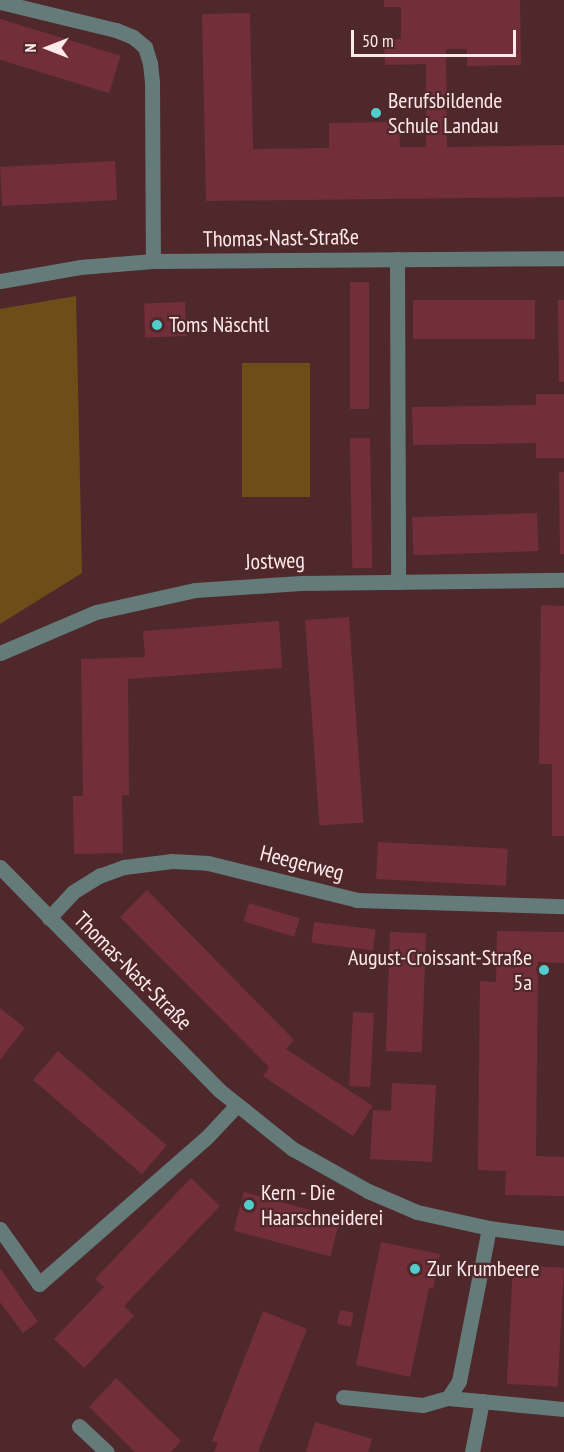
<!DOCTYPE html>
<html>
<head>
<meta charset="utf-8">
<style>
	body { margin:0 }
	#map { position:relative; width:564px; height:1452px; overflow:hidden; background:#4f282c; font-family:"PT Sans Narrow",sans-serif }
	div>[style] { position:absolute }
	.green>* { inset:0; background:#6f4d19; transform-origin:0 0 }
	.building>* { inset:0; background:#732f39; transform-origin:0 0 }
	.minor>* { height:15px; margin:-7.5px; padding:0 7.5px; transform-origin:7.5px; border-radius:7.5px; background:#647b7a }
	.dots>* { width:16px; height:16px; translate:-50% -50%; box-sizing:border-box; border:3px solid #4f282c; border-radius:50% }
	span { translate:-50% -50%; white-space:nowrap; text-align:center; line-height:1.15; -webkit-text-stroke:4.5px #4f282c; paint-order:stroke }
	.poi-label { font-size:22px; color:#fee9ea }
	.left { translate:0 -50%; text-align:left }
	.right { translate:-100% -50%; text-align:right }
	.street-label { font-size:22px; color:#fee9ea }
	.north { position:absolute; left:18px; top:18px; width:60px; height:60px; -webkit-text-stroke:4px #4f282c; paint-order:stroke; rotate:270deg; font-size:16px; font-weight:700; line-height:24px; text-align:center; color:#fee9ea }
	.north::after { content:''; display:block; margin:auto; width:21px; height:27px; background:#fee9ea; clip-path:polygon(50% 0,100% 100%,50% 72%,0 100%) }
	.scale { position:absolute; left:351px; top:30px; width:165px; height:27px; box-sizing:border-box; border:3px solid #fee9ea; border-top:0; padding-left:8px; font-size:18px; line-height:21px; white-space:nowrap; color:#fee9ea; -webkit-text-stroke:4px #4f282c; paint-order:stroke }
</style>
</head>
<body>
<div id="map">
	<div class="green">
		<div style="clip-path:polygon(76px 296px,82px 573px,0 624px,0 309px)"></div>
		<div style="left:242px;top:363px;width:68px;height:134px"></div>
	</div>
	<div class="building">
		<div style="clip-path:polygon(384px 0,520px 0,521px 65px,467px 66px,467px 49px,446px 49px,447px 147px,564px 145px,564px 197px,206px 201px,202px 14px,250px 13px,253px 149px,329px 148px,329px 123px,399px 122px,400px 147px,426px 147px,426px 64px,385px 65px,384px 40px,401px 39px,401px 7px,384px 7px)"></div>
		<div style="left:0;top:19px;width:126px;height:39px;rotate:17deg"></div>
		<div style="left:115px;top:161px;width:39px;height:115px;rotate:87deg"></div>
		<div style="left:350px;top:282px;width:19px;height:127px"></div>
		<div style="left:535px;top:300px;width:39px;height:122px;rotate:90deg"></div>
		<div style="clip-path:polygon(558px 300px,564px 300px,564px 382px,559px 382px)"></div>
		<div style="left:185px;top:302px;width:34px;height:41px;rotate:88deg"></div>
		<div style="clip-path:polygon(536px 394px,564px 394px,564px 458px,536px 458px,536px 443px,413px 445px,412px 407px,536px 405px)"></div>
		<div style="left:370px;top:438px;width:130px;height:20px;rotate:89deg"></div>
		<div style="clip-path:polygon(559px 472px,564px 472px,564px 554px,560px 554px)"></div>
		<div style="left:537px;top:513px;width:38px;height:125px;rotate:88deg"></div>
		<div style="clip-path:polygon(541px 605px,564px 606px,564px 836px,552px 836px,552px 764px,539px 764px)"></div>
		<div style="left:349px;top:617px;width:206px;height:44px;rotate:86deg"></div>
		<div style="clip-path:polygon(279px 621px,282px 668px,128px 679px,129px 795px,122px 795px,123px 853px,74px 854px,73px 796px,83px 796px,81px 659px,145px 657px,143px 631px)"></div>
		<div style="left:378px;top:842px;width:130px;height:37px;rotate:3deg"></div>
		<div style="clip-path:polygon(147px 890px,294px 1040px,286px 1049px,373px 1106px,353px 1136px,263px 1076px,269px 1067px,120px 917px)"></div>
		<div style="left:249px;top:903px;width:53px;height:19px;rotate:17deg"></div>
		<div style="left:314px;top:922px;width:62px;height:21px;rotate:7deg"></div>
		<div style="clip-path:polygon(497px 931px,564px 932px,564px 963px,538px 962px,536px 1156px,564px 1157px,564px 1196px,505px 1195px,506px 1171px,478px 1170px,480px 981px,496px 982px)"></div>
		<div style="left:390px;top:932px;width:36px;height:119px;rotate:2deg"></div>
		<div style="clip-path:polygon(0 1008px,25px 1028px,0 1060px)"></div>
		<div style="left:353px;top:1012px;width:21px;height:74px;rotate:3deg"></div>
		<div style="left:58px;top:1051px;width:144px;height:38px;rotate:41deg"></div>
		<div style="clip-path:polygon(392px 1083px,436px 1085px,432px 1162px,370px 1159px,373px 1110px,391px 1111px)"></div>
		<div style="clip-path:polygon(191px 1178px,220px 1206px,124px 1306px,134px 1316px,84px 1368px,54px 1339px,104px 1287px,95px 1279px)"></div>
		<div style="left:244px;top:1192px;width:100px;height:40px;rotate:15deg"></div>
		<div style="clip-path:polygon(381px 1242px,440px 1254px,433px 1289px,429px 1288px,410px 1377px,356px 1365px)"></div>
		<div style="left:513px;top:1265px;width:51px;height:119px;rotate:3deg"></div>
		<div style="clip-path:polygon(0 1268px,38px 1322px,23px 1333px,0 1302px)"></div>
		<div style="left:340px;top:1310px;width:14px;height:14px;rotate:12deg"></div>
		<div style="clip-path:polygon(263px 1311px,307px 1329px,258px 1452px,214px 1452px,218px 1443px,212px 1441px)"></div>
		<div style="clip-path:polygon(116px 1378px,181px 1441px,171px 1452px,135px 1452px,89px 1407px)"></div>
		<div style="clip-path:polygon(315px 1422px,372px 1439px,368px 1452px,306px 1452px)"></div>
	</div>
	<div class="minor">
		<div style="left:0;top:2px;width:119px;rotate:13.6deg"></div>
		<div style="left:116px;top:30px;width:18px;rotate:22deg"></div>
		<div style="left:133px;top:37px;width:16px;rotate:40deg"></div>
		<div style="left:145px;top:47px;width:17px;rotate:73deg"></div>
		<div style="left:150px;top:63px;width:19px;rotate:84deg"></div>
		<div style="left:152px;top:82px;width:179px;rotate:89.7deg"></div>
		<div style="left:397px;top:259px;width:323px;rotate:89.8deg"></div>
		<div style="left:0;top:281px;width:81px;rotate:-9.9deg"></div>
		<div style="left:80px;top:267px;width:73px;rotate:-4.7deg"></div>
		<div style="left:153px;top:261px;width:411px;rotate:-0.4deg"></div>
		<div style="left:0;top:653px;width:104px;rotate:-23.1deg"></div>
		<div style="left:96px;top:612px;width:101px;rotate:-12.5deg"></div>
		<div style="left:195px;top:590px;width:106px;rotate:-3.8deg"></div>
		<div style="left:301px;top:583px;width:263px;rotate:-0.7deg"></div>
		<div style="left:0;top:867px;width:313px;rotate:45.5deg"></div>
		<div style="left:219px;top:1090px;width:95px;rotate:38.6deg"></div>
		<div style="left:293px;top:1149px;width:86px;rotate:29.2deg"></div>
		<div style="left:368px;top:1191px;width:53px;rotate:23.2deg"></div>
		<div style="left:417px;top:1212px;width:74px;rotate:12.5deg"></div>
		<div style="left:489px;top:1228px;width:76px;rotate:7.6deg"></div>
		<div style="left:49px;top:918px;width:35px;rotate:-47deg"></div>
		<div style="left:73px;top:892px;width:31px;rotate:-32deg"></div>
		<div style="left:99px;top:876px;width:27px;rotate:-20deg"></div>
		<div style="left:124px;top:867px;width:48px;rotate:-7.1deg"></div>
		<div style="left:172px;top:861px;width:36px;rotate:3deg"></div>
		<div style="left:208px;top:863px;width:154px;rotate:13.9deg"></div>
		<div style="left:357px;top:900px;width:207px;rotate:1.7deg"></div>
		<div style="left:0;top:1229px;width:67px;rotate:54.7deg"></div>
		<div style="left:39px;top:1284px;width:223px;rotate:-41.2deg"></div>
		<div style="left:207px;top:1137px;width:42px;rotate:-46.9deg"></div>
		<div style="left:343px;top:1397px;width:80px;rotate:5.7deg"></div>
		<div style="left:423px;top:1405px;width:26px;rotate:-16deg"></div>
		<div style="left:448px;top:1398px;width:20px;rotate:-57deg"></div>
		<div style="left:459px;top:1381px;width:156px;rotate:-78.9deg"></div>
		<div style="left:448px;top:1398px;width:117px;rotate:5.4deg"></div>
		<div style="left:79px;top:1426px;width:38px;rotate:43deg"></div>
		<div style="left:472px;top:1452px;width:52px;rotate:-78.9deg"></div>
	</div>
	<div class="dots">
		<div style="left:376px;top:113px;background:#53cdcb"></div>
		<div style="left:157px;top:325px;background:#53cdcb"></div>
		<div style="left:544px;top:970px;background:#53cdcb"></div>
		<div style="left:249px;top:1205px;background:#53cdcb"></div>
		<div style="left:415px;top:1269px;background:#53cdcb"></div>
	</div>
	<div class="poi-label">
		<span class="left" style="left:388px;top:113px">Berufsbildende<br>Schule Landau</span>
		<span class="left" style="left:169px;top:325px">Toms Näschtl</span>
		<span class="right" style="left:532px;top:970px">August-Croissant-Straße<br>5a</span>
		<span class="left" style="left:261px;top:1205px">Kern - Die<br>Haarschneiderei</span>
		<span class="left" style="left:427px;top:1269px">Zur Krumbeere</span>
	</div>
	<div class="street-label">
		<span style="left:281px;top:238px;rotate:-1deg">Thomas-Nast-Straße</span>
		<span style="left:275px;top:561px;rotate:-2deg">Jostweg</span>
		<span style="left:302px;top:863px;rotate:14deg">Heegerweg</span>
		<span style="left:133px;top:971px;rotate:45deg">Thomas-Nast-Straße</span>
	</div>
	<div class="north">N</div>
	<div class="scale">50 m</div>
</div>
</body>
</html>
